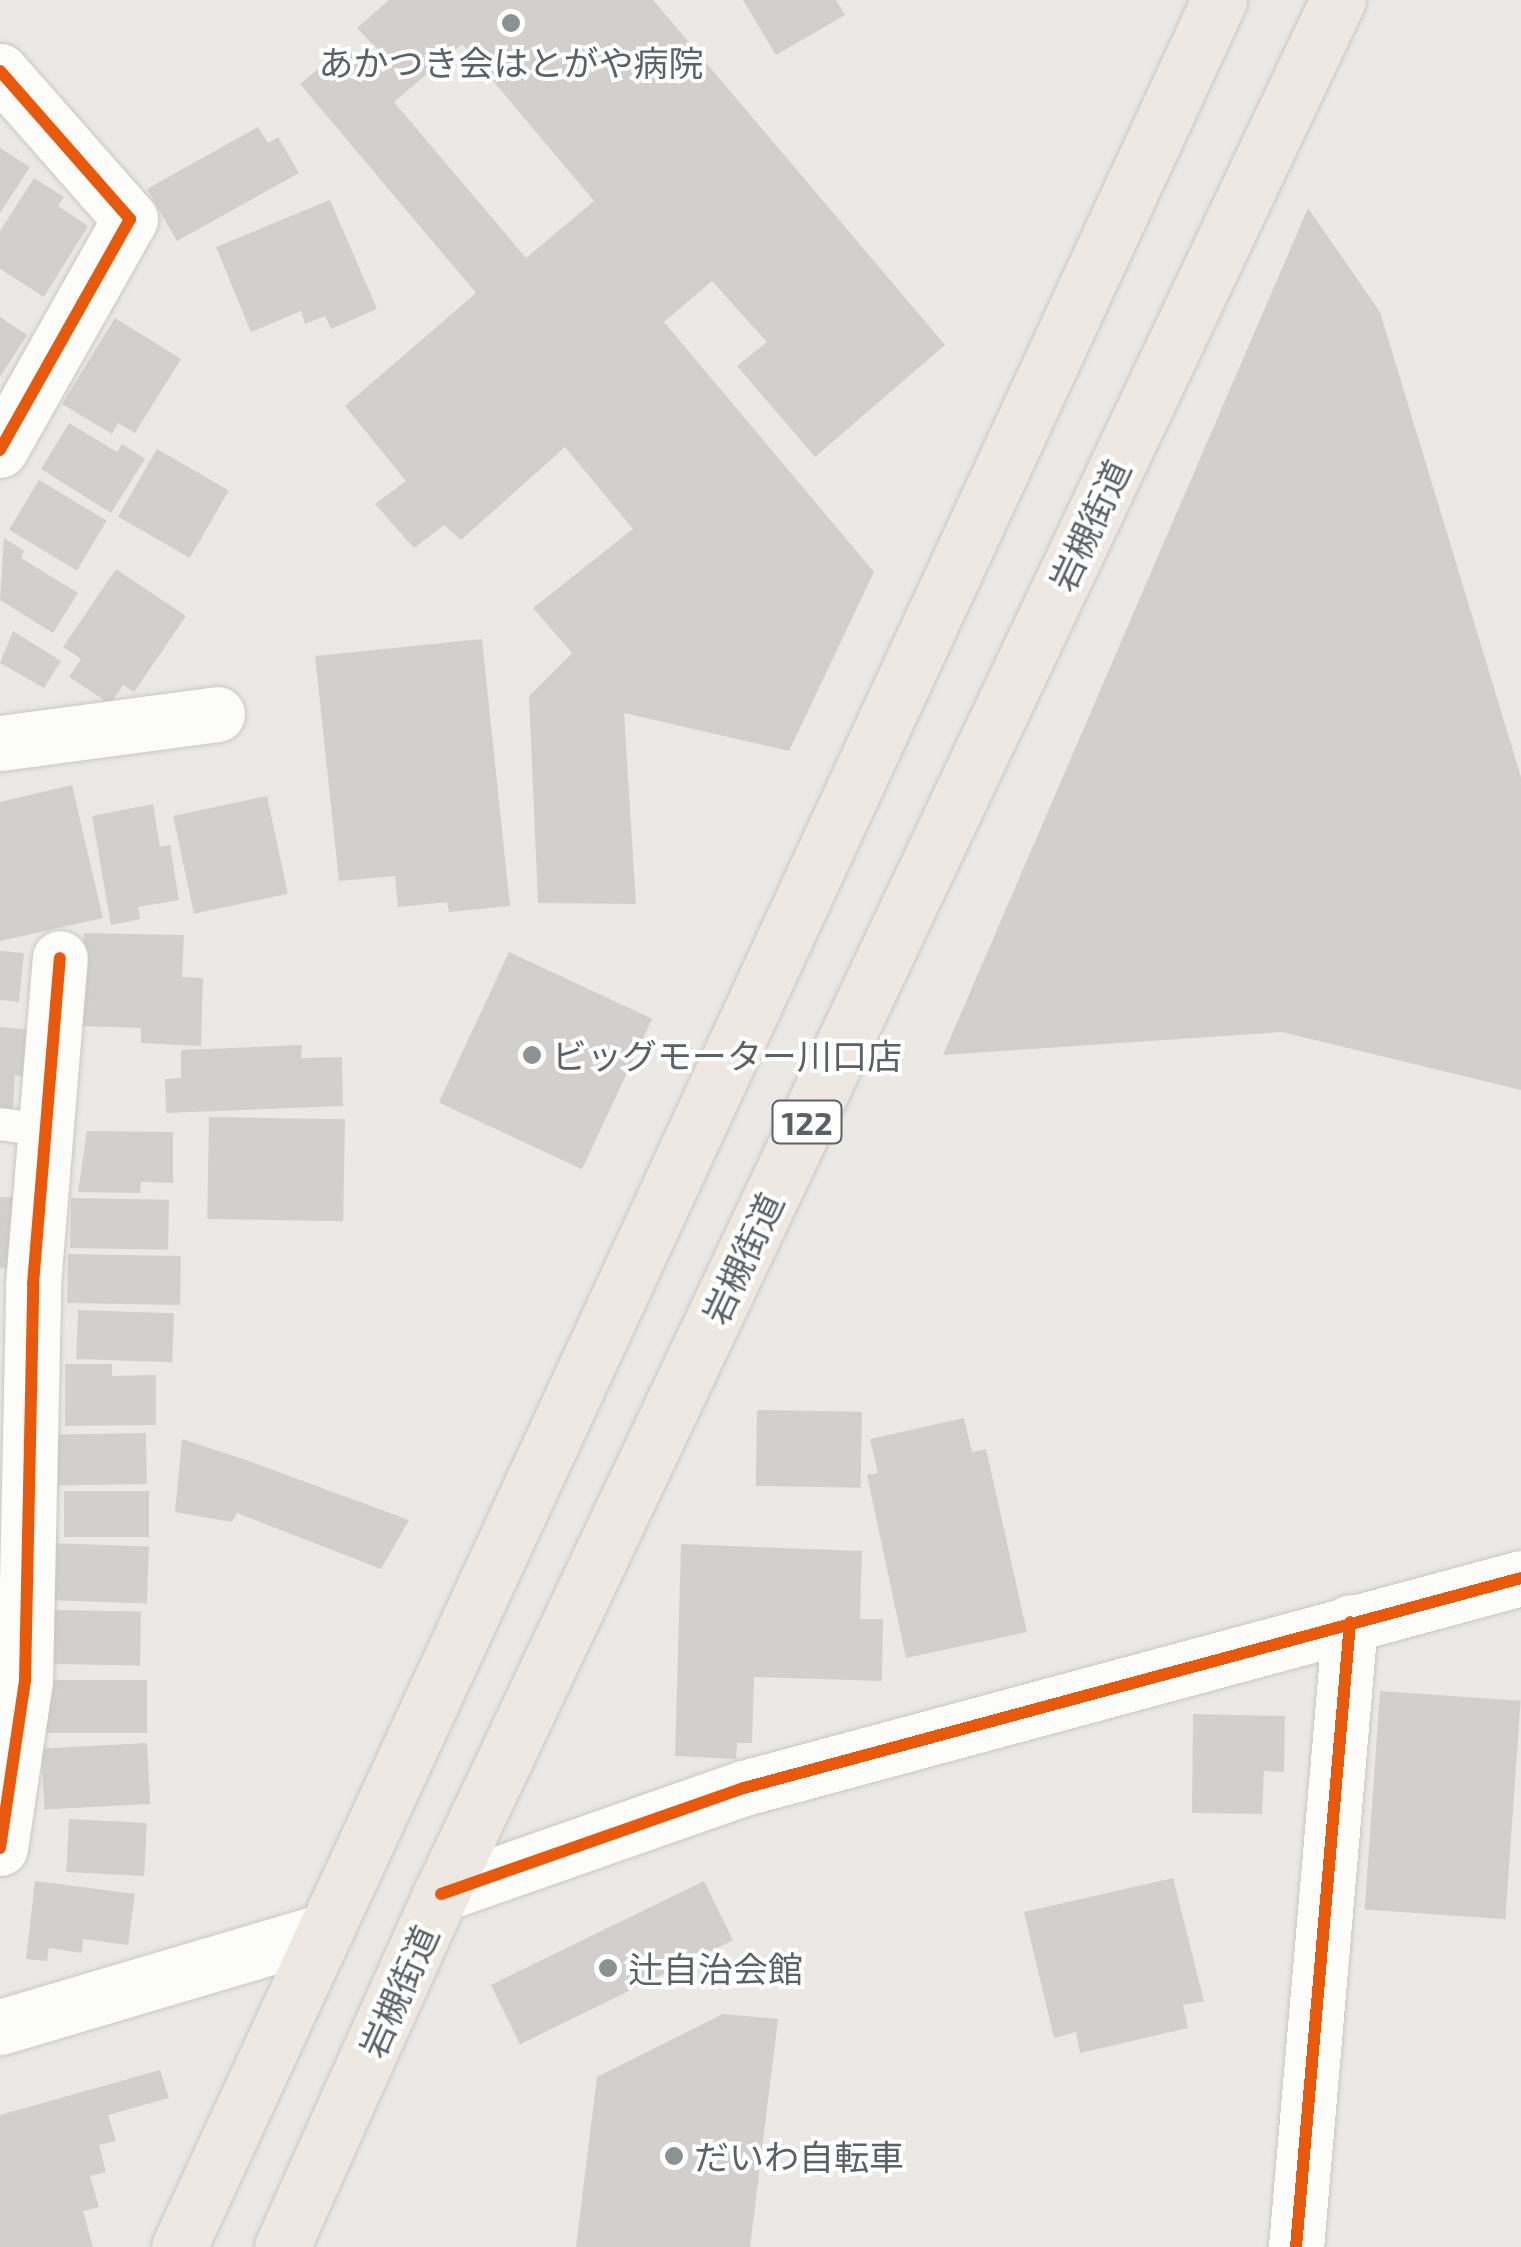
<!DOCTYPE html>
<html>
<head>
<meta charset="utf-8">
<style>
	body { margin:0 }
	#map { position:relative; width:1521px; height:2247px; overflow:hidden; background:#ebe9e6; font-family:"Exo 2","Noto Sans JP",sans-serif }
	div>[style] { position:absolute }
	.building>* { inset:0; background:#d2d0cf; transform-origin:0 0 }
	.roads { filter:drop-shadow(0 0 2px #c7c7c6) drop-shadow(0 0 2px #c7c7c6) }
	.lane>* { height:32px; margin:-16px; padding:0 16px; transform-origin:16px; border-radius:16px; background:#fcfcfb }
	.street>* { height:55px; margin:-27.5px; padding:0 27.5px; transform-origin:27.5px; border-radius:27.5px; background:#fcfcfb }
	.highway>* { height:55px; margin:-27.5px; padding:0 27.5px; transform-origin:27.5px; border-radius:27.5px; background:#eee8e2 }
	.cycleway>* { height:12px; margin:-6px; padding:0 6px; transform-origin:6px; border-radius:6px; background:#e8590c }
	.dots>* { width:28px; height:28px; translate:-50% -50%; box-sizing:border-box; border:5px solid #fff; border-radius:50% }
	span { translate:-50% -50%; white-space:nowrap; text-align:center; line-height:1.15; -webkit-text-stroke:8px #fff; paint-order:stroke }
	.shield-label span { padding:2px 8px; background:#fff; border:2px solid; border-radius:8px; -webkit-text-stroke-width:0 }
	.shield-label { font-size:32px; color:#5c6163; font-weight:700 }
	.poi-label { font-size:35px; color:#5c6163 }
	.left { translate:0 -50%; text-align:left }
	.street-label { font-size:35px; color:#5c6163 }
</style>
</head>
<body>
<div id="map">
	<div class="building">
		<div style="clip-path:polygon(evenodd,389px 0,653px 0,945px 345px,815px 457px,737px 366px,767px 342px,712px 281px,664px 322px,874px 572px,789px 751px,624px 713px,636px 904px,538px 903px,529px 696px,572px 653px,533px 608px,633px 529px,565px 447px,461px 540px,444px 525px,414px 548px,375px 504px,406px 481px,345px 406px,476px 293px,300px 84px,346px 46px,362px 66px,379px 51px,357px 28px,389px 0,462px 44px,594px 201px,526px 258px,394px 102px,462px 44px)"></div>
		<div style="clip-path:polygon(743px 0,836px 0,845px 15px,776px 55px)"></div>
		<div style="clip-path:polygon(258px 127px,268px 143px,278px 137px,299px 173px,177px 241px,147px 189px)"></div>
		<div style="clip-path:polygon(0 148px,30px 167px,0 213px)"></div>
		<div style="clip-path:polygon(34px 178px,64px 197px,58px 206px,88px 226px,44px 297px,0 269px,0 231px)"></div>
		<div style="clip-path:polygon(330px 200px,377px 309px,331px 329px,325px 316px,305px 324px,301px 311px,251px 332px,216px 247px)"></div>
		<div style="clip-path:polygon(1308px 208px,1380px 312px,1521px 777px,1521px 1090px,1282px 1032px,943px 1055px)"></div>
		<div style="clip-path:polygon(0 317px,27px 335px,0 377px)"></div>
		<div style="clip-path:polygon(115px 318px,181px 359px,135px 433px,118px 423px,112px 434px,62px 404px)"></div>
		<div style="clip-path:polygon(69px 423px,117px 452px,122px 444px,145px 459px,111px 513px,41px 469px)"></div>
		<div style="left:157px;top:449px;width:83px;height:78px;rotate:30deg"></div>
		<div style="left:39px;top:480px;width:79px;height:58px;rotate:31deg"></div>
		<div style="clip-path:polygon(4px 538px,24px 551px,21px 558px,78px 593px,53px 633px,0 600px)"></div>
		<div style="clip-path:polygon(116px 569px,186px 616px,134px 692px,123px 685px,110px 704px,69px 677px,81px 659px,63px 647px)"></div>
		<div style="clip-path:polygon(13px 631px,61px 661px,44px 688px,0 663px)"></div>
		<div style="clip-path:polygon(482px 639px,510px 906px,449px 912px,447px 902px,398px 907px,395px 876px,339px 881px,315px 656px)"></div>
		<div style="clip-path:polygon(72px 785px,103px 918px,0 941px,0 802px)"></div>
		<div style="left:267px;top:796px;width:100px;height:96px;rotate:78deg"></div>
		<div style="clip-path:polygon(153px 804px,160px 847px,170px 845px,179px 900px,138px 907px,140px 919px,111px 925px,92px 816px)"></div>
		<div style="clip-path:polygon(84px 933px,184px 935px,182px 977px,203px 978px,201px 1046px,141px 1043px,141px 1028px,81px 1026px)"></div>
		<div style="clip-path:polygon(0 951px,24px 953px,19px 1002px,0 1000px)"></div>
		<div style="left:509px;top:952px;width:158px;height:166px;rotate:25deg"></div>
		<div style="clip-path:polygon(0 1027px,33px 1030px,30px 1077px,15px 1075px,13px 1109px,0 1108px)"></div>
		<div style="clip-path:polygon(302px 1045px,301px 1058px,342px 1057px,343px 1106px,166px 1113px,165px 1079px,181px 1078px,181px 1050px)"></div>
		<div style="left:209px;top:1117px;width:136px;height:102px;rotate:1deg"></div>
		<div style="clip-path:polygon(87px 1131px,173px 1132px,173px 1183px,141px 1182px,140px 1193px,78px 1192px)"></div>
		<div style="left:0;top:1197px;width:18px;height:71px;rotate:3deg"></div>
		<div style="left:71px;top:1198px;width:98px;height:50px;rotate:1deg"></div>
		<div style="left:68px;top:1254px;width:113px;height:49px;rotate:1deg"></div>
		<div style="left:78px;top:1310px;width:96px;height:49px;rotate:2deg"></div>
		<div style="clip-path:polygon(65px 1364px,112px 1364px,112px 1376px,156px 1375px,156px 1425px,65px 1426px)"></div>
		<div style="left:757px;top:1410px;width:105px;height:76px;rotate:1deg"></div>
		<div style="clip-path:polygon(964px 1418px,972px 1452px,986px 1449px,1027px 1632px,906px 1658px,867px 1475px,878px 1473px,870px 1439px)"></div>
		<div style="left:146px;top:1433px;width:51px;height:89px;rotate:89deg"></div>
		<div style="clip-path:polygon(182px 1439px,246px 1460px,409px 1520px,381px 1569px,237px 1513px,232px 1522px,175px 1512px)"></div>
		<div style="left:64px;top:1491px;width:85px;height:46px"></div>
		<div style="left:48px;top:1543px;width:101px;height:57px;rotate:2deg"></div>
		<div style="clip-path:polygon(681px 1544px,862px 1551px,860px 1619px,883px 1619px,882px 1681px,754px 1677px,752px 1743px,737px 1743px,736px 1759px,675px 1756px)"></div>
		<div style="left:54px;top:1610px;width:87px;height:54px;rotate:1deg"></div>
		<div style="left:147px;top:1680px;width:53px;height:102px;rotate:90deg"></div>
		<div style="left:1380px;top:1691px;width:141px;height:219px;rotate:4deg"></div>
		<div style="clip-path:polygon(1193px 1714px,1285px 1716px,1284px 1772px,1264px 1771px,1262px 1814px,1192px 1813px)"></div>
		<div style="left:147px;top:1743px;width:61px;height:106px;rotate:87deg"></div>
		<div style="left:69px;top:1819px;width:78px;height:53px;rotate:3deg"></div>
		<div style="clip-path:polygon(1173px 1878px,1204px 2001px,1183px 2005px,1188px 2028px,1080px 2053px,1076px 2032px,1054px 2038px,1024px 1912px)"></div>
		<div style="clip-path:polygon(35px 1881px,135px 1894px,128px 1945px,83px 1939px,82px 1953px,49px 1948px,47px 1961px,26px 1959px)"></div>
		<div style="left:704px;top:1881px;width:66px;height:237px;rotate:64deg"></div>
		<div style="clip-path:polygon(723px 2014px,778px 2019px,750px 2247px,576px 2247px,597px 2077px)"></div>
		<div style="clip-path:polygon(160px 2070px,169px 2098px,108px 2115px,116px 2141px,99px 2145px,106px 2172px,90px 2176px,99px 2207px,83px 2211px,93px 2247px,0 2247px,0 2115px)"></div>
	</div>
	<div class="roads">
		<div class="lane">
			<div style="left:0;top:1124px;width:50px;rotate:8deg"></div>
		</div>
		<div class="street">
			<div style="left:0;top:71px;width:197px;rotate:48.7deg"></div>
			<div style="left:130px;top:219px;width:265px;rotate:119.4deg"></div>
			<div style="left:0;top:743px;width:219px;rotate:-7.6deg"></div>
			<div style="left:0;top:1848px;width:170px;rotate:-81.5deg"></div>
			<div style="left:25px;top:1680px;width:396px;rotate:-88.8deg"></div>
			<div style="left:33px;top:1284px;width:327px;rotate:-85.3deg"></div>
			<div style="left:441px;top:1894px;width:321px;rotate:-19.3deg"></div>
			<div style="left:744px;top:1788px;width:805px;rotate:-15.12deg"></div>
			<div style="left:0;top:2027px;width:339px;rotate:-16.5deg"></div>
			<div style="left:1296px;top:2247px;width:627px;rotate:-85.06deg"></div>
		</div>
		<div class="highway">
			<div style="left:179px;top:2247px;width:2476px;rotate:-65.16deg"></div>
			<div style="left:282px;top:2247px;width:387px;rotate:-65.8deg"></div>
			<div style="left:441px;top:1894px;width:2096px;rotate:-64.66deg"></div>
		</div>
	</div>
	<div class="cycleway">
		<div style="left:0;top:71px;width:197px;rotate:48.7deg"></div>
		<div style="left:130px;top:219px;width:265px;rotate:119.4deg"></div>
		<div style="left:0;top:1848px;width:170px;rotate:-81.5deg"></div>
		<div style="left:25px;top:1680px;width:396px;rotate:-88.8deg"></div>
		<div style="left:33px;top:1284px;width:327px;rotate:-85.3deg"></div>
		<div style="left:441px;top:1894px;width:321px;rotate:-19.3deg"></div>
		<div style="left:744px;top:1788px;width:805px;rotate:-15.12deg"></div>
		<div style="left:1296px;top:2247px;width:627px;rotate:-85.06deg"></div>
	</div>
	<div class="dots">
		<div style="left:511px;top:23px;background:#8e9191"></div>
		<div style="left:532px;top:1055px;background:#8e9191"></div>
		<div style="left:608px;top:1968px;background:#8e9191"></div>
		<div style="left:674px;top:2156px;background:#8e9191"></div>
	</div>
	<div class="shield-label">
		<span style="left:807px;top:1122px">122</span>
	</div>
	<div class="poi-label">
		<span style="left:511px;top:62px">あかつき会はとがや病院</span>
		<span class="left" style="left:552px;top:1055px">ビッグモーター川口店</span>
		<span class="left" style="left:628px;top:1968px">辻自治会館</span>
		<span class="left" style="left:694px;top:2156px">だいわ自転車</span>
	</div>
	<div class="street-label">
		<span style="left:1089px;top:525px;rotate:-65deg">岩槻街道</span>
		<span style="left:742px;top:1258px;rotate:-65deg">岩槻街道</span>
		<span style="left:398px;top:1991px;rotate:-66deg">岩槻街道</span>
	</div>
</div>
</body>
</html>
